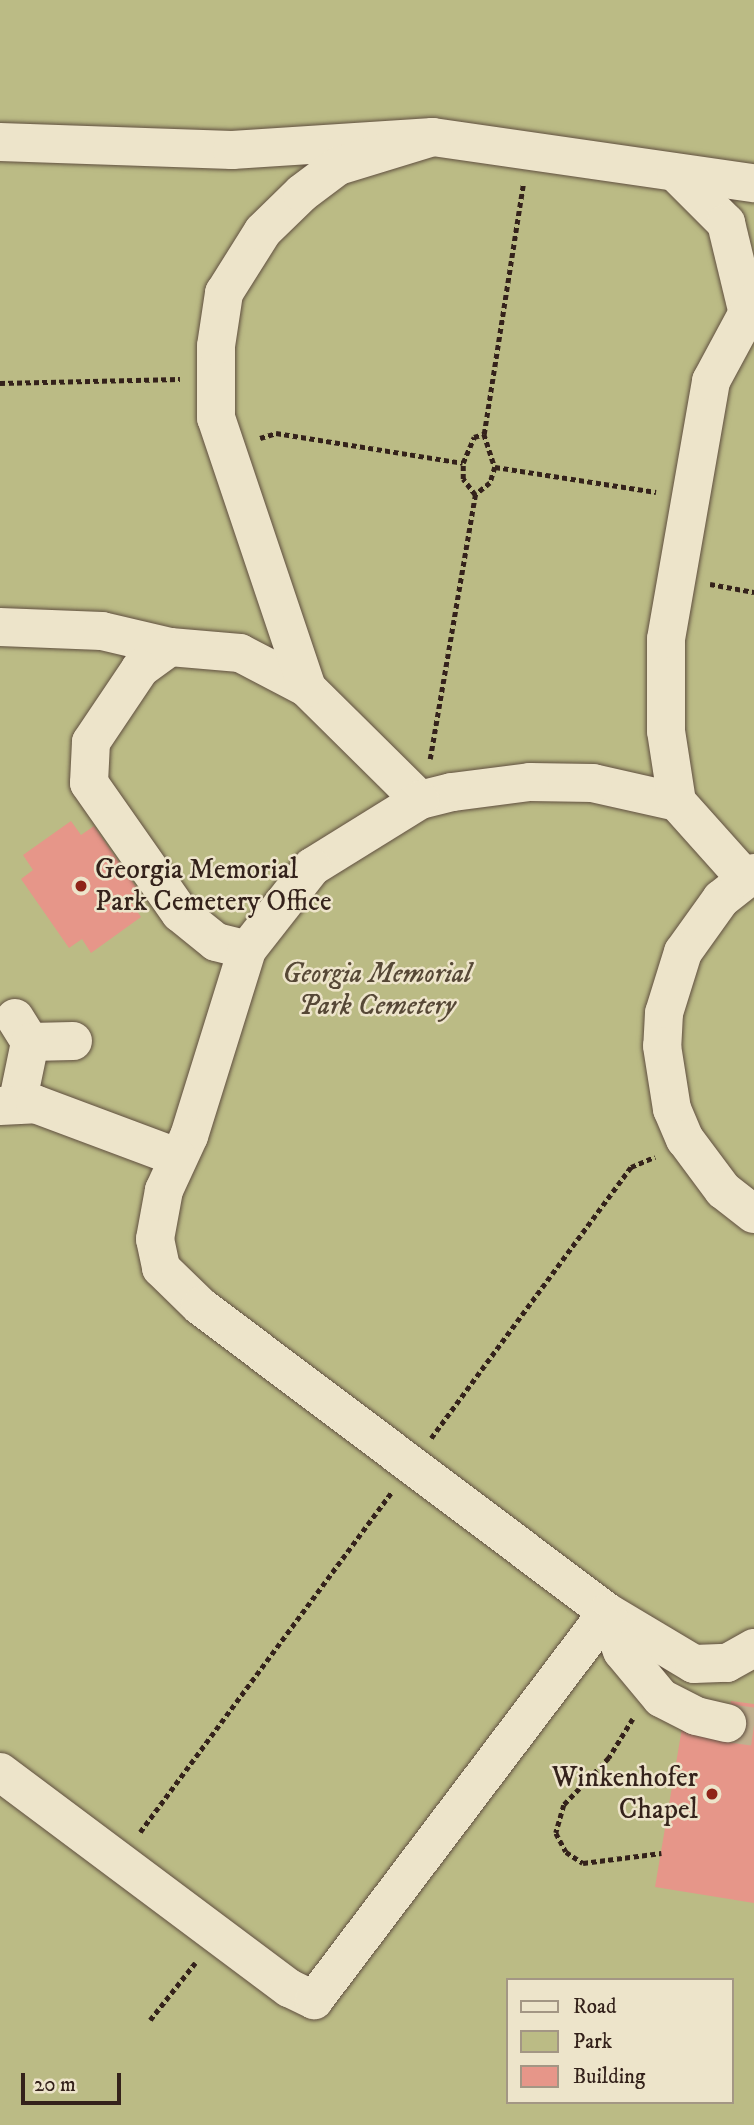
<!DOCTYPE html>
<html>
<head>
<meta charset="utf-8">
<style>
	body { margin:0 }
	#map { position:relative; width:754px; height:2125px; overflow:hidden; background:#e4d5ad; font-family:"IM FELL DW Pica",serif }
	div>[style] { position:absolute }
	.green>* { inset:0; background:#bbbb85 }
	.building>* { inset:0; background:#e69689 }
	.minor-tunnel>* { height:38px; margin-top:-19px; transform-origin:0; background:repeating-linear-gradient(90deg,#c1b190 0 38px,transparent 0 57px) }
	.path>* { height:4.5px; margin-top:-2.25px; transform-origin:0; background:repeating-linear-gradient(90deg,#34221b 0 5px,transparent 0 8.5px) }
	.roads { filter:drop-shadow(0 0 2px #604f40) drop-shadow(0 0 2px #604f40) }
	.minor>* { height:38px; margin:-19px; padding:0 19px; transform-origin:19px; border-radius:19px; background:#ede4ca }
	.dots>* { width:19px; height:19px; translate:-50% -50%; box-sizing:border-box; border:4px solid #ede4ca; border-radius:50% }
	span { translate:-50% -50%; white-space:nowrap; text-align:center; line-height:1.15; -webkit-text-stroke:5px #ede4ca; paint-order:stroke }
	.poi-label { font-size:28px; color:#34221b }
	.left { translate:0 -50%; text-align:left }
	.right { translate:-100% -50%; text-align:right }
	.park-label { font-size:28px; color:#564836; font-style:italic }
	.legend { position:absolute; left:506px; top:1978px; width:228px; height:126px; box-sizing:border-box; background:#ede4ca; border:2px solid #a39684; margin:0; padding:9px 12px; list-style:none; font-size:21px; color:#34221b }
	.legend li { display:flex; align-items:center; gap:14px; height:35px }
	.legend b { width:35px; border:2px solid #a39684 }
	.scale { position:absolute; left:21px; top:2073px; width:100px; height:32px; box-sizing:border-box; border:4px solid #34221b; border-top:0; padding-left:9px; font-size:21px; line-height:24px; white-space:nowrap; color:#34221b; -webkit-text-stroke:5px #ede4ca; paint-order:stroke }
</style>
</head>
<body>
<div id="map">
	<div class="green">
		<div style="clip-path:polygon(evenodd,0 0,754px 0,754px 2125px,0 2125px,0 0,507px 1980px,731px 1980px,731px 2102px,507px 2102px,507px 1980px)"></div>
	</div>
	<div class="building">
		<div style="clip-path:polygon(71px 821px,81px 835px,94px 826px,141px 894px,131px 902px,141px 917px,91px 953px,82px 939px,69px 948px,21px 879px,33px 870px,23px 855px)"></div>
		<div style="clip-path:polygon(731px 1701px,754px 1704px,754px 1903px,655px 1887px,682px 1728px,727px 1723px)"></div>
	</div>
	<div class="minor-tunnel">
		<div style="left:727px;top:1723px;width:27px;rotate:8deg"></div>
	</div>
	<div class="path">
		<div style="left:0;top:383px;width:180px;rotate:-1.3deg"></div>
		<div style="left:484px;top:434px;width:252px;rotate:-81.1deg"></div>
		<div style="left:484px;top:434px;width:35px;rotate:72deg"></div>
		<div style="left:495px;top:467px;width:17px;rotate:107deg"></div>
		<div style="left:490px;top:483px;width:19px;rotate:141deg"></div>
		<div style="left:475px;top:495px;width:20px;rotate:-127deg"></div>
		<div style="left:463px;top:479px;width:16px;rotate:-90deg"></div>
		<div style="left:463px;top:463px;width:28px;rotate:-67deg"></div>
		<div style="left:474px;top:437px;width:10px;rotate:-17deg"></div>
		<div style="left:260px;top:438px;width:17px;rotate:-17deg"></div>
		<div style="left:276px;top:433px;width:189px;rotate:9.1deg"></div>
		<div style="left:495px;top:467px;width:163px;rotate:8.8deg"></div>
		<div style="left:710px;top:584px;width:45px;rotate:10.3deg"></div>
		<div style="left:430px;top:759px;width:268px;rotate:-80.3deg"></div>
		<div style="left:431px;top:1438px;width:337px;rotate:-53.6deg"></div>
		<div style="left:631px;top:1167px;width:26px;rotate:-23deg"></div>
		<div style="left:633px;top:1719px;width:46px;rotate:121.6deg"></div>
		<div style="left:609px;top:1758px;width:65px;rotate:133.8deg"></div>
		<div style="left:564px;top:1805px;width:29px;rotate:106deg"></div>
		<div style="left:556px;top:1833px;width:21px;rotate:62deg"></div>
		<div style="left:566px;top:1852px;width:20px;rotate:33deg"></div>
		<div style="left:583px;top:1863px;width:79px;rotate:-7.3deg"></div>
		<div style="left:140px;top:1832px;width:422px;rotate:-53.5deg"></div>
		<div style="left:150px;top:2020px;width:73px;rotate:-51.7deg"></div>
	</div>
	<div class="roads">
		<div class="minor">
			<div style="left:0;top:142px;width:232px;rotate:2deg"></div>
			<div style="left:232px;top:150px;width:201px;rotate:-3.7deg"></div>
			<div style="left:433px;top:137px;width:324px;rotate:8.2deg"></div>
			<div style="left:676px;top:173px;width:71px;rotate:45deg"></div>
			<div style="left:726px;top:223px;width:89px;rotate:76.4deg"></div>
			<div style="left:0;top:627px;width:102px;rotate:2.2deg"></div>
			<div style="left:102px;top:631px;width:70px;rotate:13.2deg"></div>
			<div style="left:170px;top:647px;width:70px;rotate:4.9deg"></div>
			<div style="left:240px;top:653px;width:76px;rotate:27.6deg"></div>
			<div style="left:170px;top:647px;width:37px;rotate:144deg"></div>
			<div style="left:140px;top:669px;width:88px;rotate:123.9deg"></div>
			<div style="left:91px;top:742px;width:41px;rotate:92.8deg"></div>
			<div style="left:89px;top:783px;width:159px;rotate:55deg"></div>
			<div style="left:180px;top:913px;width:46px;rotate:38.9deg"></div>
			<div style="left:216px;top:942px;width:32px;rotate:14deg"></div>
			<div style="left:420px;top:800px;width:159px;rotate:-135.3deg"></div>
			<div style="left:307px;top:688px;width:285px;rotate:-108.6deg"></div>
			<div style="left:216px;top:418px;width:72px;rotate:-90deg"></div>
			<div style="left:216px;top:346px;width:54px;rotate:-81.4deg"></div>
			<div style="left:224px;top:293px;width:73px;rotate:-57.8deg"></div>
			<div style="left:263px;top:231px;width:54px;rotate:-44.3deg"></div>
			<div style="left:302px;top:193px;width:45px;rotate:-36.9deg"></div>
			<div style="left:338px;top:166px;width:99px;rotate:-17deg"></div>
			<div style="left:677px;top:802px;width:86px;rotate:-167.3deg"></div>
			<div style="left:593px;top:783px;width:63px;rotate:-179.1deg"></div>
			<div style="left:530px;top:782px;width:79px;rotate:172.7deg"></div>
			<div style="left:452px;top:792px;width:33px;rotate:166deg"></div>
			<div style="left:420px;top:800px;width:127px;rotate:148.2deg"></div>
			<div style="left:312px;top:867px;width:105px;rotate:128.1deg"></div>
			<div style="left:247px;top:950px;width:195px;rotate:107.3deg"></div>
			<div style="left:189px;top:1136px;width:60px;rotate:114.8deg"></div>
			<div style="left:164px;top:1190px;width:50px;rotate:100.4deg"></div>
			<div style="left:155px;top:1239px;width:30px;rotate:78deg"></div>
			<div style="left:161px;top:1268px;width:54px;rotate:44.3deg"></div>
			<div style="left:200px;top:1306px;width:509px;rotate:36.94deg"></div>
			<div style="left:607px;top:1612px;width:101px;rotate:30.9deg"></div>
			<div style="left:694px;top:1664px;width:33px;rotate:-2deg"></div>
			<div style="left:727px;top:1663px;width:31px;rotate:-29deg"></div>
			<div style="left:754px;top:873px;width:42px;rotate:141.8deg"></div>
			<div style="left:721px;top:899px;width:65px;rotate:125.6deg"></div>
			<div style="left:683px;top:952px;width:64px;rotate:107.3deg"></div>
			<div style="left:664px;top:1013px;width:33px;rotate:93deg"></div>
			<div style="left:662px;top:1046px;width:64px;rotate:81deg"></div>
			<div style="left:672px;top:1109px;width:33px;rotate:67deg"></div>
			<div style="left:685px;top:1139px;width:64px;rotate:53.3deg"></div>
			<div style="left:723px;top:1190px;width:39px;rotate:38deg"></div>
			<div style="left:745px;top:878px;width:102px;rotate:-131.8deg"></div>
			<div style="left:677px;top:802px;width:72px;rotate:-98.8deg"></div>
			<div style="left:666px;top:731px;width:92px;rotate:-90deg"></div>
			<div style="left:666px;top:639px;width:262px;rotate:-80.1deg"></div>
			<div style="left:711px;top:381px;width:91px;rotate:-61.7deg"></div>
			<div style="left:15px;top:1018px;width:28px;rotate:58deg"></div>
			<div style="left:30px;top:1042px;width:43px;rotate:-1.3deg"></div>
			<div style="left:17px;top:1105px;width:64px;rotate:-78.3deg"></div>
			<div style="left:0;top:1106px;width:35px;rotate:-3deg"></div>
			<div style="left:35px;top:1104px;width:152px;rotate:20.5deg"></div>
			<div style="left:607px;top:1612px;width:42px;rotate:69deg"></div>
			<div style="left:622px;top:1651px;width:61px;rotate:50.3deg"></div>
			<div style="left:661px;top:1698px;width:39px;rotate:27deg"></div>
			<div style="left:696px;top:1716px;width:32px;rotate:13deg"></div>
			<div style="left:0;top:1772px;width:361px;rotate:36.8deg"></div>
			<div style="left:289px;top:1988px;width:28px;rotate:26deg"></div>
			<div style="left:314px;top:2000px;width:486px;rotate:-52.9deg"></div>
		</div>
	</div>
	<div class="dots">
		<div style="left:81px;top:886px;background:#8f2418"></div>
		<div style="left:712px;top:1794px;background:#8f2418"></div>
	</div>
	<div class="poi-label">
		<span class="left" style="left:95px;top:886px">Georgia Memorial<br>Park Cemetery Office</span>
		<span class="right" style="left:698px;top:1794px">Winkenhofer<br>Chapel</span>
	</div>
	<div class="park-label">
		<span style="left:377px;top:990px">Georgia Memorial<br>Park Cemetery</span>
	</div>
	<ul class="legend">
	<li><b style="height:9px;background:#ede4ca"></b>Road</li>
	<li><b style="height:19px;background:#bbbb85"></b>Park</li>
	<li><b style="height:19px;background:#e69689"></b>Building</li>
	</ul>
	<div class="scale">20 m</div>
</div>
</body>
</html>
